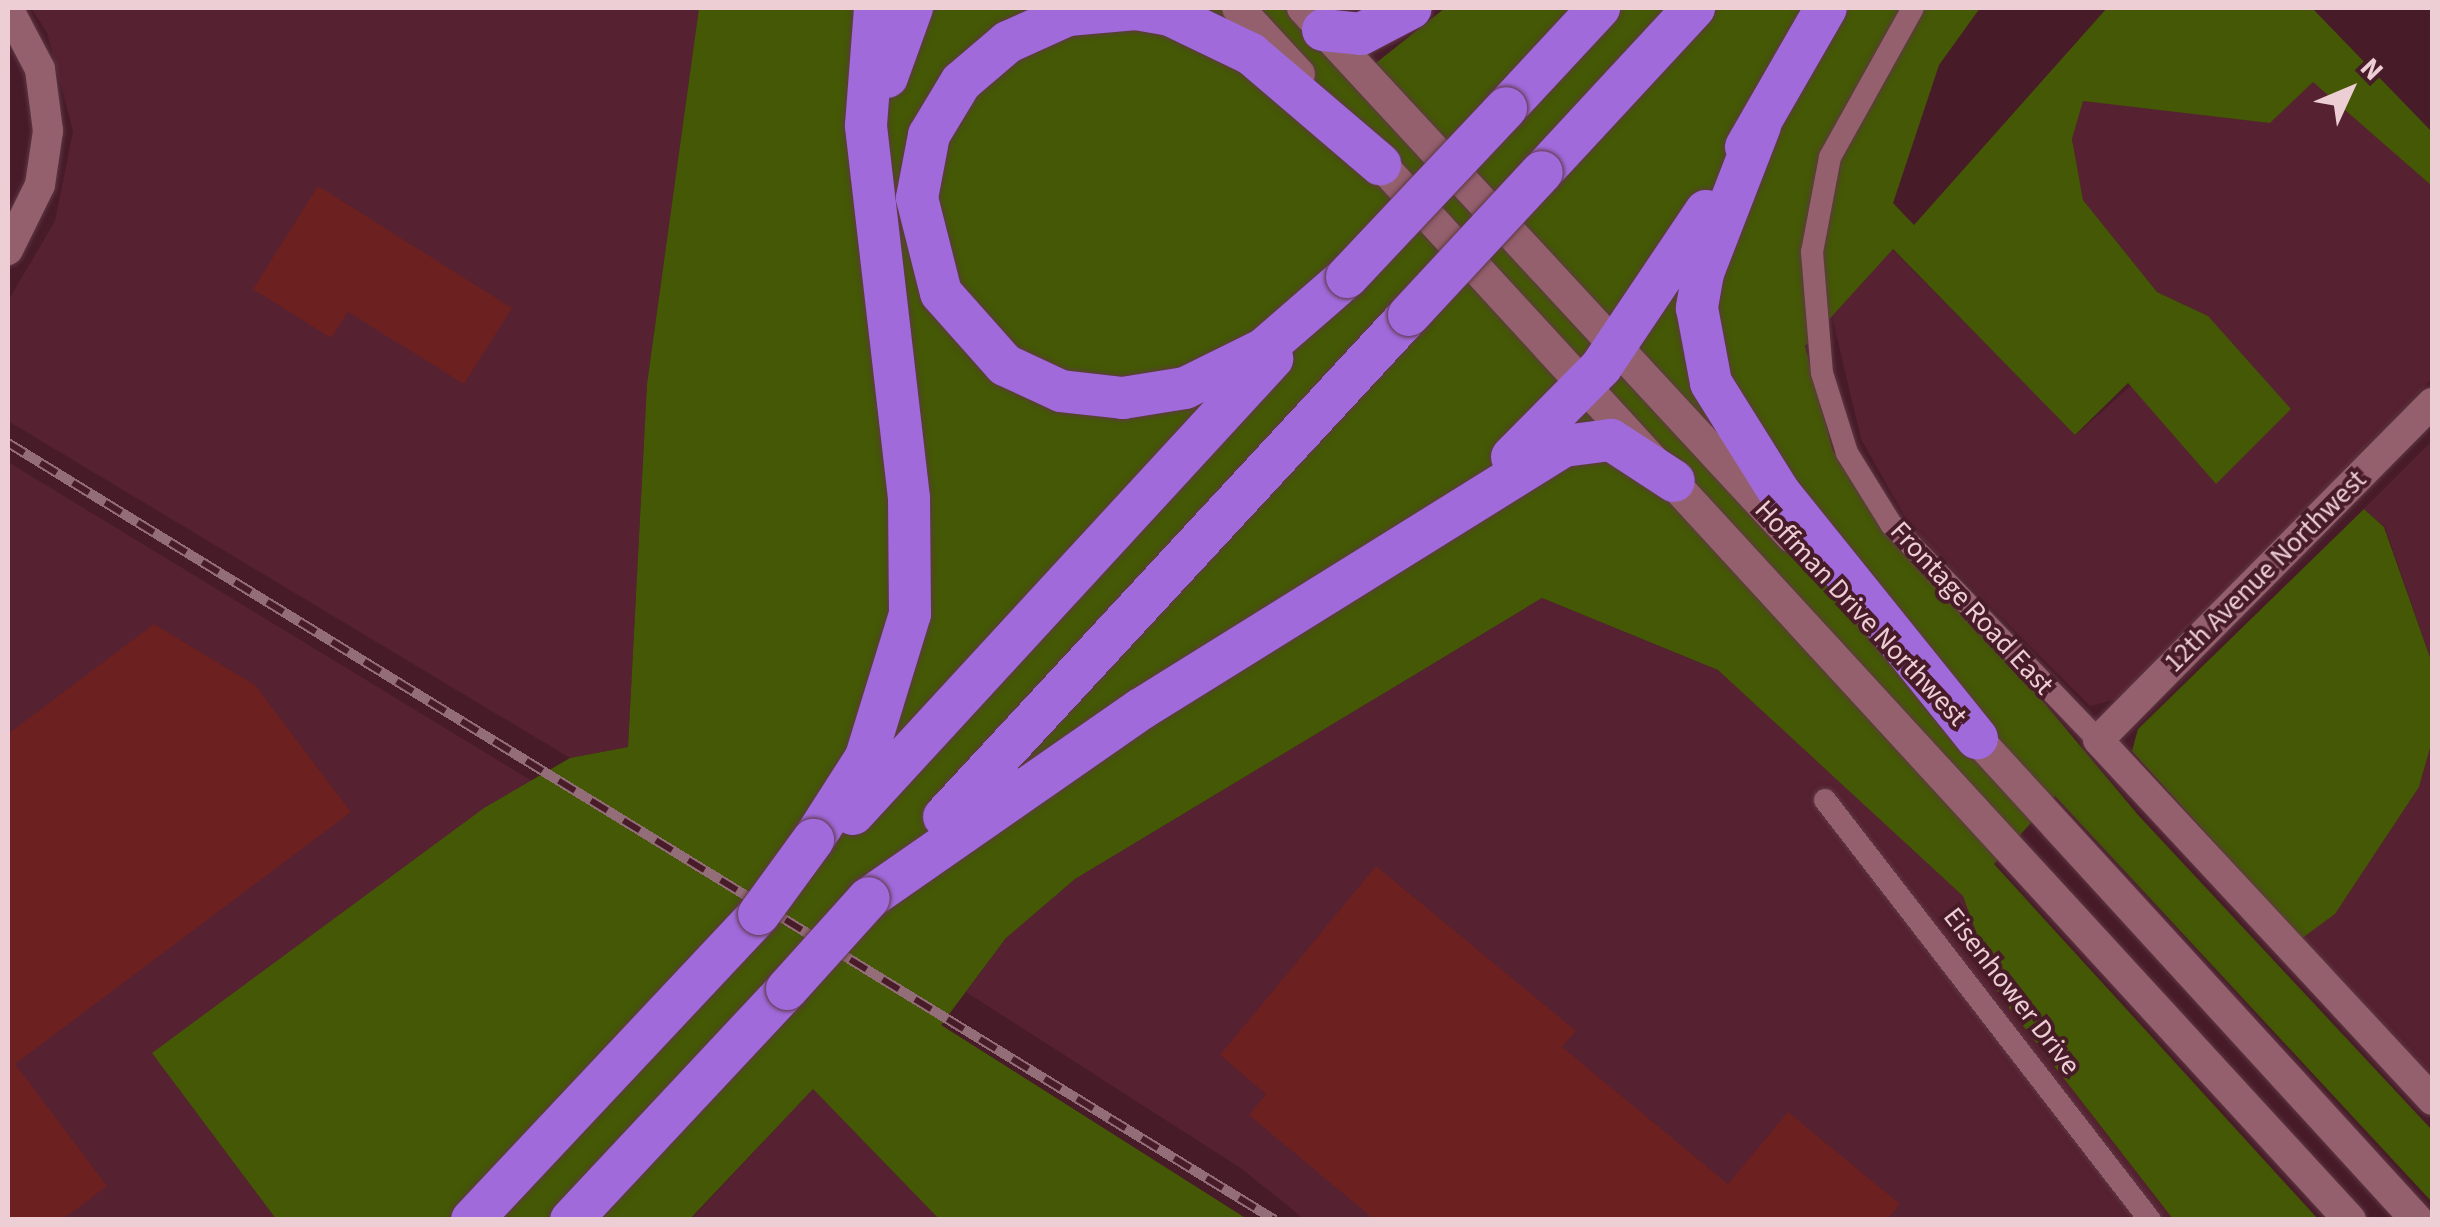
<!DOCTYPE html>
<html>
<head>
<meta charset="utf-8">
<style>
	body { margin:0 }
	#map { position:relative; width:2440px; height:1227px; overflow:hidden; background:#481b29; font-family:"Source Sans 3",sans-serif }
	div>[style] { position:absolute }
	.built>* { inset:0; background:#562131 }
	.green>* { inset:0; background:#445805 }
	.building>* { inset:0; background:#6c2020 }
	.roads { filter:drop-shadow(0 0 2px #5e3844) drop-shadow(0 0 2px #5e3844) }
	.minor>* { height:22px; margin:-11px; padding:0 11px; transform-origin:11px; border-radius:11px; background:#94606d }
	.tertiary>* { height:30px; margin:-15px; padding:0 15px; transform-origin:15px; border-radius:15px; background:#94606d }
	.secondary>* { height:32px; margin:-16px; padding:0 16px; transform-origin:16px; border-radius:16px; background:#94606d }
	.motorway>* { height:42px; margin:-21px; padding:0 21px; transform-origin:21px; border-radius:21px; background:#a06adb }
	.rail>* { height:10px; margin-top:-5px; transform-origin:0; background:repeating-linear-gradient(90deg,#481b29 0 19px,#936d77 0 38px); box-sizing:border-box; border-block:2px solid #936d77 }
	.bridges { filter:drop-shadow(0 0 2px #5e3844) drop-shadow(0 0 2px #5e3844) }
	.motorway-bridge>* { height:42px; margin:-21px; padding:0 21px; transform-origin:21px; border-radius:21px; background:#a06adb }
	span { translate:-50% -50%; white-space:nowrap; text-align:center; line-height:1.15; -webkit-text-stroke:8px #481b29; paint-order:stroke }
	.street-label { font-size:28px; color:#ecced4 }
	.frame { position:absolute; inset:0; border:10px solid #ecced4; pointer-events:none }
	.north { position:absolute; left:2300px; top:40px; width:100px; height:100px; -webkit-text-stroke:8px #481b29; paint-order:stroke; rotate:46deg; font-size:28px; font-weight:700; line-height:40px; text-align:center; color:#ecced4 }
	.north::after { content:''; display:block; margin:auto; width:35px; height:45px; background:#ecced4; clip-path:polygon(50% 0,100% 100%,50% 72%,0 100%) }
</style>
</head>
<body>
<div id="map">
	<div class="built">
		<div style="clip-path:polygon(31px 8px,699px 8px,647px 384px,628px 747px,570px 758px,8px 421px,8px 301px,55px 221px,73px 131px,47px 33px)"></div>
		<div style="clip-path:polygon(2313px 81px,2432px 186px,2432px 379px,2122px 698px,2090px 706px,1910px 526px,1861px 439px,1832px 316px,1892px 249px,2076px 435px,2208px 316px,2157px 292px,2083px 200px,2072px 139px,2083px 100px,2184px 111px)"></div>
		<div style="clip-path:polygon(2432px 441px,2432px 663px,2385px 527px,2364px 509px)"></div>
		<div style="clip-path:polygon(8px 462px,532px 781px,153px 1053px,276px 1219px,8px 1219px)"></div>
		<div style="clip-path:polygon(1542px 598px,1718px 670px,1964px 896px,1999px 995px,2173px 1219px,1304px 1219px,1242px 1169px,966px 992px,1006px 938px,1075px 879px)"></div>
		<div style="clip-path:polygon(2432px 741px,2432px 1079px,2301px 939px,2335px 914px,2419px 787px)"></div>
		<div style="clip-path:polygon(813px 1089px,939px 1219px,690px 1220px)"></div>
	</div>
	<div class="green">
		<div style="clip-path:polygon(699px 8px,1329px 8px,1376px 63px,1445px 8px,1980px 8px,1939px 65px,1893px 203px,1914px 225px,2107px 8px,2312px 8px,2432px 132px,2432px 186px,2313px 82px,2270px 123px,2083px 101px,2072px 139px,2083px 200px,2157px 292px,2208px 316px,2291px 409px,2216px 484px,2128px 383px,2075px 435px,1893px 249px,1805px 346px,1833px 451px,2139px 816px,2432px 1130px,2432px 1202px,2055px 796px,1994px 864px,2318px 1219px,2173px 1219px,1999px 995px,1963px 896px,1718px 670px,1542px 598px,1075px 879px,1006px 938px,941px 1025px,1247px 1219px,939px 1219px,813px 1089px,690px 1219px,276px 1219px,152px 1053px,484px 808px,570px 758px,628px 747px,647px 384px)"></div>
		<div style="clip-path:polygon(2364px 509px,2384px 527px,2432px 663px,2432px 741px,2419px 787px,2335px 914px,2301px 939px,2132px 751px,2138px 729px)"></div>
	</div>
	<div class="building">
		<div style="clip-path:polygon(318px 186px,512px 308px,464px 384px,348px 312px,331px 338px,253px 289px)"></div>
		<div style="clip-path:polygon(154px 624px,255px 685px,351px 812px,15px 1064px,107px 1186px,62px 1220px,8px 1220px,8px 734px)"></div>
		<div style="clip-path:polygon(1376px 866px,1576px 1031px,1562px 1047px,1728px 1184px,1788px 1112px,1900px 1204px,1887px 1220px,1375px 1220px,1249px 1115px,1266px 1094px,1220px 1055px)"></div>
	</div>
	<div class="roads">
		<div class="minor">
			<div style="left:1913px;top:8px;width:171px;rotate:119.1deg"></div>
			<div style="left:1830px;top:157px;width:97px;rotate:100.7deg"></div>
			<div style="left:1812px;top:252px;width:121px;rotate:85.3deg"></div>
			<div style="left:1822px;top:373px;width:84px;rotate:72.6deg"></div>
			<div style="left:1847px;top:453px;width:84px;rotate:58.2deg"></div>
			<div style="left:1891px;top:524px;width:299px;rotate:46.2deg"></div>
			<div style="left:1825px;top:800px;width:531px;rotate:52.27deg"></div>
		</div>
		<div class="tertiary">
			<div style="left:8px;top:250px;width:72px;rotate:-63.8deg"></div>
			<div style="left:40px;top:185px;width:55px;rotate:-81.6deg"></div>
			<div style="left:48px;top:131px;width:63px;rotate:-97.4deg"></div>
			<div style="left:40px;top:69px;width:69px;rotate:-117.7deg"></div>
			<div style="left:2432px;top:403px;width:474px;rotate:134.7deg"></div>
			<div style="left:2098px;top:740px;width:491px;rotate:47.1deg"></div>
		</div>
		<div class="secondary">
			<div style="left:1238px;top:8px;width:90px;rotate:47.3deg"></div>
			<div style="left:1303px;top:8px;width:720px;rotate:47.25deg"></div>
			<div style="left:1366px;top:148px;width:1455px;rotate:47.45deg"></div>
			<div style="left:1960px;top:720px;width:677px;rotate:47.57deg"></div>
		</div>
		<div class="motorway">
			<div style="left:1323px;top:30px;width:38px;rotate:6deg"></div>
			<div style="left:1361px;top:34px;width:56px;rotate:-27.5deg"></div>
			<div style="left:887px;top:77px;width:73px;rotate:-70.1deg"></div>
			<div style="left:1506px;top:108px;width:137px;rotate:-47.1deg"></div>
			<div style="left:1760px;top:126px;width:158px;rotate:111.2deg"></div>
			<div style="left:1703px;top:273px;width:36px;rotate:100deg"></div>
			<div style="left:1697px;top:308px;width:76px;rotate:79.4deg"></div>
			<div style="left:1711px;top:383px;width:128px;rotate:58deg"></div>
			<div style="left:1779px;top:492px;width:316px;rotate:51.2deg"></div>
			<div style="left:1746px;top:147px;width:160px;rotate:-60.1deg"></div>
			<div style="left:1542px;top:172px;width:224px;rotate:-47.2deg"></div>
			<div style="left:1347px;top:277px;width:110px;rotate:139.1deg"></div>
			<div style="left:1264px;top:349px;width:88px;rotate:153.7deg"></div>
			<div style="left:1185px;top:388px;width:63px;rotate:170.8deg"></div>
			<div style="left:1123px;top:398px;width:62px;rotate:-173.6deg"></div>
			<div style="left:1061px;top:391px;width:62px;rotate:-155.1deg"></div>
			<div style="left:1005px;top:365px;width:96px;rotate:-131.6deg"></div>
			<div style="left:941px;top:293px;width:98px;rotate:-104.2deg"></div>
			<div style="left:917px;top:198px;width:64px;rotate:-79.2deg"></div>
			<div style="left:929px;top:135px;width:62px;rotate:-58.9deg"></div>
			<div style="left:961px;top:82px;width:62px;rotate:-40.4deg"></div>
			<div style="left:1008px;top:42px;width:66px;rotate:-24.2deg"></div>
			<div style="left:1068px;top:15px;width:68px;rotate:-5deg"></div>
			<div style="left:1136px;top:9px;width:35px;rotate:10deg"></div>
			<div style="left:1170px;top:15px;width:90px;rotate:25.7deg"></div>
			<div style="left:1251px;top:54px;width:170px;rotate:40.5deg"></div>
			<div style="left:1512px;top:457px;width:127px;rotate:-45.3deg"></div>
			<div style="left:1601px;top:367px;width:188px;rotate:-56.1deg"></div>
			<div style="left:853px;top:814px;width:619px;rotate:-47.36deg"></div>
			<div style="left:944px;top:817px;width:684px;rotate:-47.19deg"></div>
			<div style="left:813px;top:840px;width:98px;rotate:-57.4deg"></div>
			<div style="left:866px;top:757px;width:150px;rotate:-72.9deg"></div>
			<div style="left:910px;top:614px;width:116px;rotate:-90.5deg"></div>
			<div style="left:909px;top:498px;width:375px;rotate:-96.6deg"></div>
			<div style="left:866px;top:125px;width:117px;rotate:-85.6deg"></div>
			<div style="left:869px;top:898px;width:331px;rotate:-34.8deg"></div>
			<div style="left:1141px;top:709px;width:498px;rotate:-31.9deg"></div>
			<div style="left:1564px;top:446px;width:47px;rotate:-7.3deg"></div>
			<div style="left:1611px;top:440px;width:75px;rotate:33.1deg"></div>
			<div style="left:472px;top:1220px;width:420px;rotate:-46.8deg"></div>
			<div style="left:571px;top:1220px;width:316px;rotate:-46.9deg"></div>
		</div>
	</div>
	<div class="rail">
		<div style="left:8px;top:443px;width:1486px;rotate:31.52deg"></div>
	</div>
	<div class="bridges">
		<div class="motorway-bridge">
			<div style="left:1347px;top:277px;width:232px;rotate:-46.7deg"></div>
			<div style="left:1409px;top:315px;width:195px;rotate:-47.1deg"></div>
			<div style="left:759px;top:914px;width:92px;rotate:-53.9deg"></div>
			<div style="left:787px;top:989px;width:122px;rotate:-48deg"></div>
		</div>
	</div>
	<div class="street-label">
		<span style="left:2265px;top:571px;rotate:-45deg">12th Avenue Northwest</span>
		<span style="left:1972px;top:608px;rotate:47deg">Frontage Road East</span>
		<span style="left:1861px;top:613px;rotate:47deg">Hoffman Drive Northwest</span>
		<span style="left:2012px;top:991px;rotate:52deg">Eisenhower Drive</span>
	</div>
	<div class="frame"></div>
	<div class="north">N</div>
</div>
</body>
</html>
